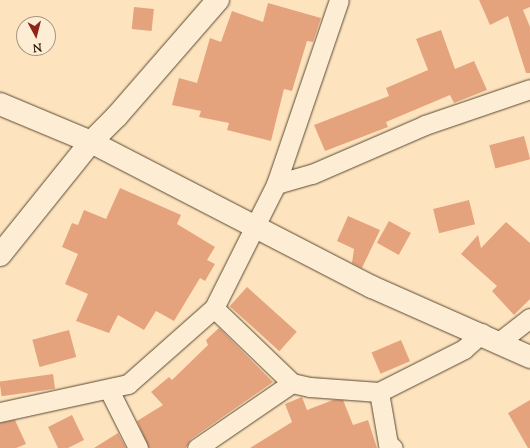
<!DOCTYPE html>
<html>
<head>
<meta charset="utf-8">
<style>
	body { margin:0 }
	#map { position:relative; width:530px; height:448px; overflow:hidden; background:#fee4be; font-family:"Sorts Mill Goudy",serif }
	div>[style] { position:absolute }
	.building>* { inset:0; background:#e4a37d; transform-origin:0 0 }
	.roads { filter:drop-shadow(0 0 1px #594832) drop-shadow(0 0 1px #594832) }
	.minor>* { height:19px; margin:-9.5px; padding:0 9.5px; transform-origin:9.5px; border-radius:9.5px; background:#feedd5 }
	.tertiary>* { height:22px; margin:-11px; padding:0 11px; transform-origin:11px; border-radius:11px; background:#feedd5 }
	span { translate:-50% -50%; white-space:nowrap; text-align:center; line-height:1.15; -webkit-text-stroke:3px #feedd5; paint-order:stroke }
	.north { position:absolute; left:16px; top:16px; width:40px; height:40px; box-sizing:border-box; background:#feedd5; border:1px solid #a69681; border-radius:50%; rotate:173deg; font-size:11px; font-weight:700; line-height:16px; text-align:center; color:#221403 }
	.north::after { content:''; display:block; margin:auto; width:14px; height:18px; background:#8f2418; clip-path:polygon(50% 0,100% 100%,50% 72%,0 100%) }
</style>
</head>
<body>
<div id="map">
	<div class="building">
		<div style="clip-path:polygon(479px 0,530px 0,530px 7px,523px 10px,530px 27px,530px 73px,526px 73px,508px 16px,490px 25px)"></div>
		<div style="clip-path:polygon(268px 3px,321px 18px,313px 42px,307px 41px,292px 91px,284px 89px,271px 141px,227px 130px,229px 123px,199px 117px,201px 111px,172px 105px,179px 78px,197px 83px,210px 38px,221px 42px,232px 11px,263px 22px)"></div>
		<div style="left:134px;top:7px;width:20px;height:22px;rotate:6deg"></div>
		<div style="clip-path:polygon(441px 30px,455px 69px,474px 61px,487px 90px,454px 103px,450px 95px,386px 122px,388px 127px,325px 151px,314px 125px,389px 96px,386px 88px,428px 70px,416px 39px)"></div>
		<div style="left:524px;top:136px;width:24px;height:36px;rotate:75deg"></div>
		<div style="clip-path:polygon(120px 188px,181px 215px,177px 224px,215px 247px,207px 260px,215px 264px,205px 281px,200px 278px,174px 321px,156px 311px,144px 330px,118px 315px,109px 333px,76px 321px,88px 294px,65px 284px,78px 254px,62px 247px,72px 223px,78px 225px,84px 210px,106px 219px)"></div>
		<div style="left:469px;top:200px;width:25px;height:37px;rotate:76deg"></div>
		<div style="clip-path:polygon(348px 216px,380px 230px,362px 268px,352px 263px,354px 249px,337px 241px)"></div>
		<div style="left:389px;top:221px;width:25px;height:25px;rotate:29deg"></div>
		<div style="clip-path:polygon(506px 222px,530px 243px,530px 299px,514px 315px,492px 291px,497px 286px,461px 254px,478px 235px,481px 248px)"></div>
		<div style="left:247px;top:287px;width:67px;height:26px;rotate:42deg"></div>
		<div style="clip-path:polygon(219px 328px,273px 382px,191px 439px,186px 448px,149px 448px,137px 421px,163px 405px,151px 392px,169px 377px,172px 380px,208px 345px,206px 340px)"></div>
		<div style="left:69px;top:330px;width:28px;height:38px;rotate:75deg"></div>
		<div style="left:401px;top:340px;width:23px;height:32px;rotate:67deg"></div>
		<div style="left:53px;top:374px;width:15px;height:54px;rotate:82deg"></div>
		<div style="clip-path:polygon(302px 397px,307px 410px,333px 400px,343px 400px,353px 425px,368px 420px,377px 448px,250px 448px,292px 422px,285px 404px)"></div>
		<div style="clip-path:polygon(530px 400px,530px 448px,528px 448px,508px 413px)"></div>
		<div style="clip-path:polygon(72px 415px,84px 440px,68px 448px,58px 448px,48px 427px)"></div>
		<div style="clip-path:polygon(15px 420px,26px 444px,16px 448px,0 448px,0 423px)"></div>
		<div style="clip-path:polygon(118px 433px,126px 448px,94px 448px)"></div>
	</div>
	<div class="roads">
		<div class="minor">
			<div style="left:276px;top:184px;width:37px;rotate:-16deg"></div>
			<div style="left:312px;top:174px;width:123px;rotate:-23.4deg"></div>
			<div style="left:425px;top:125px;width:111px;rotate:-18.9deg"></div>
			<div style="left:214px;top:308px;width:108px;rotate:43.9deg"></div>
			<div style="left:292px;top:383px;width:18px;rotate:13deg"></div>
			<div style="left:310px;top:387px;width:69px;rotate:4.1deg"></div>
			<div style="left:379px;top:392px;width:95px;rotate:-26.8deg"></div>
			<div style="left:464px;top:349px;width:24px;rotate:-42deg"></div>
			<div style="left:499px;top:342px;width:39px;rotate:-38deg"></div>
			<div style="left:109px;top:390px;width:65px;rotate:63.4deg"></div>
			<div style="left:379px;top:392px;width:53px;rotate:80.2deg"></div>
			<div style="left:388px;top:444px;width:6px;rotate:39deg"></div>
			<div style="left:0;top:412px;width:131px;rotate:-12.3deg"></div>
			<div style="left:128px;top:384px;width:115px;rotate:-41.5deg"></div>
			<div style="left:214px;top:308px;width:139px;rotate:-63.4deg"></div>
			<div style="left:276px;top:184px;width:194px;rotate:-71.1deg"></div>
			<div style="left:197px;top:448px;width:115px;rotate:-34.4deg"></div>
		</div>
		<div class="tertiary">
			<div style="left:0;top:104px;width:99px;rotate:22.7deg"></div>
			<div style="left:91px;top:142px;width:316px;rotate:27.3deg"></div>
			<div style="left:372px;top:287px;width:173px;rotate:23.9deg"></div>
			<div style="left:0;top:255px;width:145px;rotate:-51.2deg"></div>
			<div style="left:91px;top:142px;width:37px;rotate:-45deg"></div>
			<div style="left:117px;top:116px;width:154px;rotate:-49deg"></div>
		</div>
	</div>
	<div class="north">N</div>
</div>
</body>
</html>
